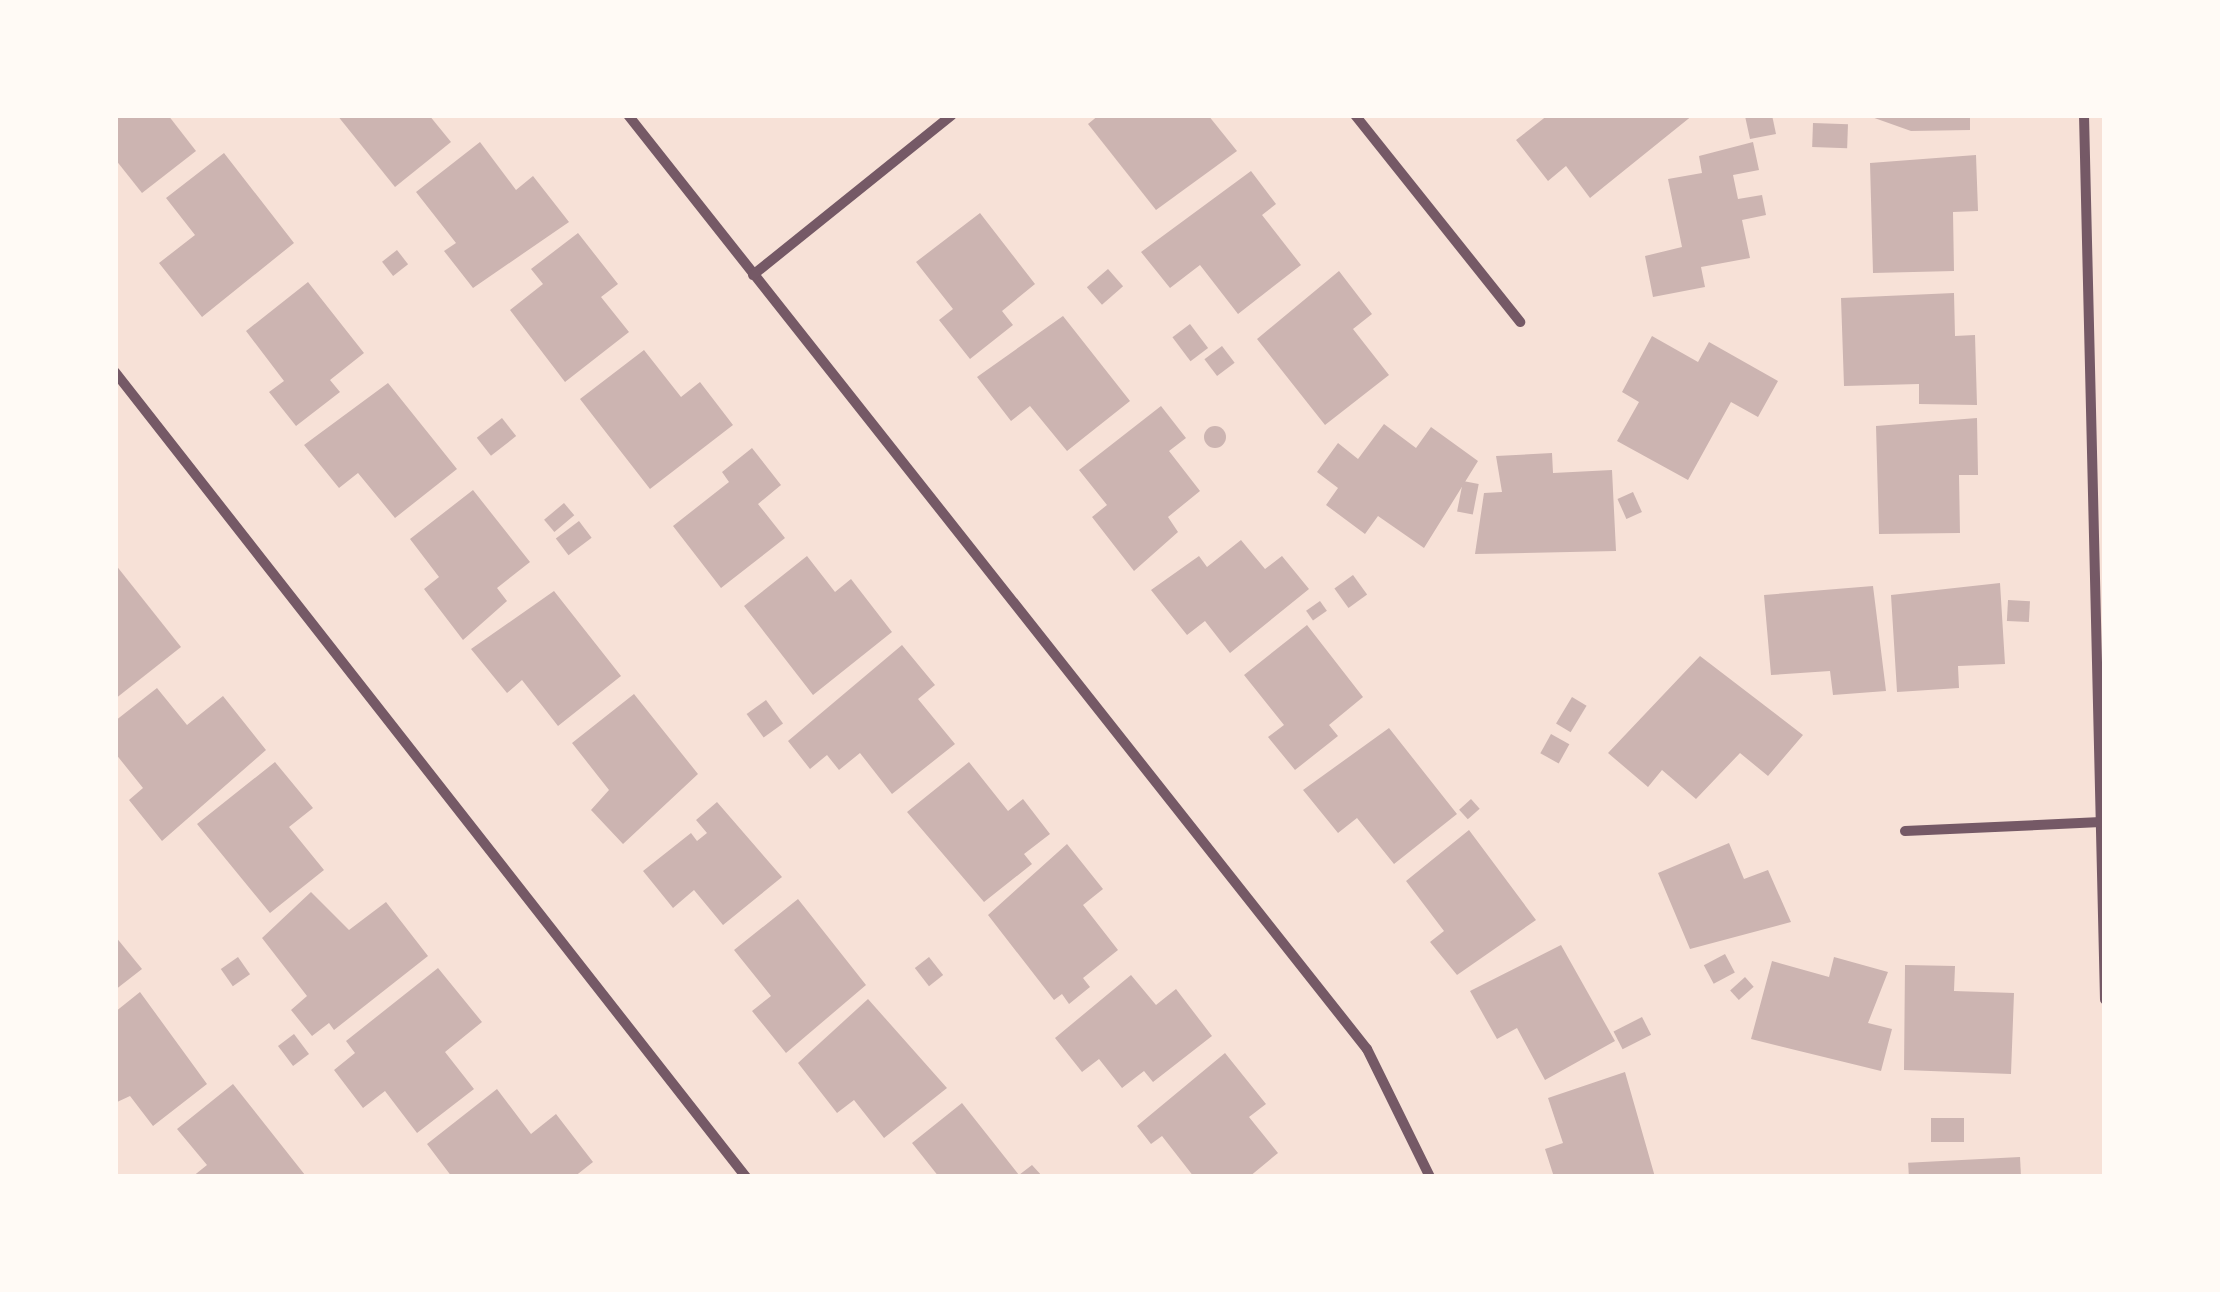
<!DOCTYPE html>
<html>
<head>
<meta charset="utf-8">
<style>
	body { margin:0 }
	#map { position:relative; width:2220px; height:1292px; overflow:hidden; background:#f7e1d7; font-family:Quicksand,sans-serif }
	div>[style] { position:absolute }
	.building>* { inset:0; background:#ccb4b1; transform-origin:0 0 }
	.round { border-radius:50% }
	.minor>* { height:10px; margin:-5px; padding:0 5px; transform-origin:5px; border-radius:5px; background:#755966 }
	span { translate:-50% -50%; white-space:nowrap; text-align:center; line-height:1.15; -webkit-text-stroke:8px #fffaf5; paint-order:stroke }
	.frame { position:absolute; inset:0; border:118px solid #fffaf5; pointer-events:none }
</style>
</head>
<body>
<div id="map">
	<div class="building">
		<div style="clip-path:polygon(115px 115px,168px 115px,196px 151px,142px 193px,115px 159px)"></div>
		<div style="clip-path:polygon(337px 115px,429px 115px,451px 142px,395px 187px)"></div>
		<div style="clip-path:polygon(1099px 115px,1208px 115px,1237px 151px,1156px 210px,1088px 124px)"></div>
		<div style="clip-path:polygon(1548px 115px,1693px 115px,1590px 198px,1566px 166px,1548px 181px,1516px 140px)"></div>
		<div style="clip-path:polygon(1772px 115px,1776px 134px,1750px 139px,1745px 116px)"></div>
		<div style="clip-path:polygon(1866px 115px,1970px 115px,1970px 130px,1911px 131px)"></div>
		<div style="left:1813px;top:123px;width:35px;height:24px;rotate:2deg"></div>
		<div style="clip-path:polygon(480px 142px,516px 190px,533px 176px,569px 222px,473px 288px,444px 251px,456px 243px,416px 192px)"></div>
		<div style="clip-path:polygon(1753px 142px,1759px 170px,1733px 175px,1738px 199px,1762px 195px,1766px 215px,1742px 220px,1750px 258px,1701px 267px,1705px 287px,1653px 297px,1645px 256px,1682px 247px,1668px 179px,1702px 173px,1699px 156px)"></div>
		<div style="clip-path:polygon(224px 153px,294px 243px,202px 317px,159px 263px,195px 235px,166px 198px)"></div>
		<div style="clip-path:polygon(1976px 155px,1978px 211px,1953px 212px,1954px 271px,1873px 273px,1870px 163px)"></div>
		<div style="clip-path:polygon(1251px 171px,1276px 204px,1262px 215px,1301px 265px,1238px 314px,1200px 265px,1170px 288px,1141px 252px)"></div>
		<div style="clip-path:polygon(980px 213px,1035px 284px,1002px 311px,1013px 325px,970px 359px,939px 320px,953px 309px,916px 262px)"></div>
		<div style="clip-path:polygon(578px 233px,618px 284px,601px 297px,629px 332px,565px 382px,510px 310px,543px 284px,531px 269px)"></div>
		<div style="left:397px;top:250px;width:18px;height:19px;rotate:52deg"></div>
		<div style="left:1108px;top:269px;width:23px;height:28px;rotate:49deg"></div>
		<div style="clip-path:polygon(1339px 271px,1372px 314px,1353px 329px,1389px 375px,1325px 425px,1257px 339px)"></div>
		<div style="clip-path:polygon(308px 282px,364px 353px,330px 380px,340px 392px,296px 426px,269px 392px,284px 381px,246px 331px)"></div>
		<div style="clip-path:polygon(1954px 293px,1955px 336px,1975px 335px,1977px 405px,1919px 404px,1919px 384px,1844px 386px,1841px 298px)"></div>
		<div style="clip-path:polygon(1063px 316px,1130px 401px,1067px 451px,1030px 406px,1011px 421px,977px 377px)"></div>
		<div style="left:1190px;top:324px;width:30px;height:22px;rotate:53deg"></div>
		<div style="clip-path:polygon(1652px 336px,1698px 362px,1709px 342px,1778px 381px,1758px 417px,1731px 402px,1688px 480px,1617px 441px,1639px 402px,1622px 392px)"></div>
		<div style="left:1222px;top:346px;width:21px;height:22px;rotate:53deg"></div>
		<div style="clip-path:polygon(644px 350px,681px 397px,700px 382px,733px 425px,650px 489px,580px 399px)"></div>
		<div style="clip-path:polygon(388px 383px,457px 469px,395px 518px,358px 473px,339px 488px,304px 445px)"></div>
		<div style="clip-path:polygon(1161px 406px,1186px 438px,1169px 451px,1200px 491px,1168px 517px,1178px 532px,1134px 571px,1092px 517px,1107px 505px,1079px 470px)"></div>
		<div style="left:502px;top:418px;width:23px;height:32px;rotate:52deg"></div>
		<div style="clip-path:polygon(1977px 418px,1978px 475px,1959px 475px,1960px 533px,1879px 534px,1876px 426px)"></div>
		<div style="clip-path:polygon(1384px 424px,1416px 448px,1431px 427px,1478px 461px,1424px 548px,1378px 516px,1365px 534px,1326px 505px,1338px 488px,1317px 472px,1338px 443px,1358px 459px)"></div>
		<div class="round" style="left:1204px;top:426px;width:22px;height:22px"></div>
		<div style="clip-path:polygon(752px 448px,781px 485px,758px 504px,785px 538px,721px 588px,673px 526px,729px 482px,722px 472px)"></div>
		<div style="clip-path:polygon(1552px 453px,1553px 473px,1612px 470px,1616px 551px,1475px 554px,1484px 493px,1502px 492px,1496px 456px)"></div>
		<div style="left:1463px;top:481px;width:16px;height:31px;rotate:11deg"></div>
		<div style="clip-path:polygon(473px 490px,530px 562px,497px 588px,507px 601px,463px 640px,424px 589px,439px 577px,410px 539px)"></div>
		<div style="left:1633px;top:492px;width:22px;height:17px;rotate:66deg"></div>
		<div style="left:564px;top:503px;width:16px;height:26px;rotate:50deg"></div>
		<div style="left:579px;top:521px;width:21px;height:29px;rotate:53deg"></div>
		<div style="clip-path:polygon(1241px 540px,1265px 569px,1282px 556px,1309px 589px,1230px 653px,1205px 621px,1187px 635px,1151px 590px,1199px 556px,1207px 567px)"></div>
		<div style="clip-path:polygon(807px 556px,835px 592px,851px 579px,892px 632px,813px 695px,744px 606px)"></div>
		<div style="clip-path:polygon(115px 564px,181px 647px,115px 699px)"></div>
		<div style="left:1353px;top:575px;width:24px;height:23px;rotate:54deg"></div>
		<div style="clip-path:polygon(2000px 583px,2005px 664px,1958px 666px,1959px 688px,1897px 692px,1891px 595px)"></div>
		<div style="clip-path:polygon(1873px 586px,1886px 691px,1833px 695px,1830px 671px,1771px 675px,1764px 595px)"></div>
		<div style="clip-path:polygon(554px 591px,621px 676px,558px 726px,522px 680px,507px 693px,471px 649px)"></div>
		<div style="left:2008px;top:600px;width:22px;height:21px;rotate:3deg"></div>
		<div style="left:1320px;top:601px;width:12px;height:17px;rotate:55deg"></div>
		<div style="clip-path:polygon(1307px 625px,1363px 697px,1329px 725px,1338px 736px,1295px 770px,1268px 737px,1284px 725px,1244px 675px)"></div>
		<div style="clip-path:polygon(902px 645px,935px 685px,918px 699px,955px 744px,892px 794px,860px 753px,839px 770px,827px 755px,810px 769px,788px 741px)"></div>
		<div style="clip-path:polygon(1700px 656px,1803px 735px,1768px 776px,1740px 753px,1696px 799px,1662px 770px,1648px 787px,1608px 753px)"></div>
		<div style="clip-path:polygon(157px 688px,187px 725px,223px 696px,266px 750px,162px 841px,129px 800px,143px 788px,115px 753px,115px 721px)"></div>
		<div style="clip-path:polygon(634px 694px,698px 774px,623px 844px,591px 810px,609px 790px,572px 743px)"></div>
		<div style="left:1572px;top:697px;width:17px;height:31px;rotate:31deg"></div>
		<div style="left:766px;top:700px;width:29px;height:24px;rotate:54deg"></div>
		<div style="clip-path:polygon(1389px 728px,1457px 814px,1394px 864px,1357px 818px,1338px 833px,1303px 790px)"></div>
		<div style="left:1551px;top:734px;width:21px;height:22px;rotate:29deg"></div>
		<div style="clip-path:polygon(275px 762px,313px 808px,289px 827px,324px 870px,270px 913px,197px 824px)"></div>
		<div style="clip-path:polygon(969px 762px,1008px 811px,1023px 799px,1050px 834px,1024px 854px,1032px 864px,984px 902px,907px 812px)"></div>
		<div style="left:1471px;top:799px;width:13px;height:16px;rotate:48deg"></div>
		<div style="clip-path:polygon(717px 802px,782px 877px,723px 925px,694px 890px,673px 908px,643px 871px,691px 833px,697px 841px,707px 833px,696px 820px)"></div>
		<div style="clip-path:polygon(1469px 830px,1536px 920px,1457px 975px,1430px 942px,1444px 931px,1406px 881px)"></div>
		<div style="clip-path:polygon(1729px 843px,1744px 879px,1768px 870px,1791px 922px,1690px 949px,1658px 873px)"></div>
		<div style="clip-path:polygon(1067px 844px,1103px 889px,1083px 905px,1118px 950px,1083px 978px,1090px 987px,1069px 1004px,1062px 994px,1054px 1000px,988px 915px)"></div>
		<div style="clip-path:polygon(311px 892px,349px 930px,386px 902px,428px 956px,334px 1030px,329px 1023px,312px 1036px,291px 1010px,307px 996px,262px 938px)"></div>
		<div style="clip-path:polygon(798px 899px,866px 985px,786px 1053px,752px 1011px,771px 996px,734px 950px)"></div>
		<div style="clip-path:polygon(115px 936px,142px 969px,115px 990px)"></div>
		<div style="clip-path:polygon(1561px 945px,1615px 1041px,1545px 1080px,1517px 1028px,1497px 1039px,1470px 991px)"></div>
		<div style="left:1725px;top:954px;width:21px;height:24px;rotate:62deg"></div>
		<div style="left:238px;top:957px;width:21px;height:21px;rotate:55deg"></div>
		<div style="left:929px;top:957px;width:23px;height:18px;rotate:52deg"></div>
		<div style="clip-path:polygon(1834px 957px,1888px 972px,1868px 1023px,1892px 1029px,1881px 1071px,1751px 1039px,1772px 961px,1829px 977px)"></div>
		<div style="clip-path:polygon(1905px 965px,1955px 966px,1954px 991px,2014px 993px,2011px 1074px,1904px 1070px)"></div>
		<div style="clip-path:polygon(438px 968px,482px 1022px,445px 1052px,474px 1089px,417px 1133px,385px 1091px,363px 1108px,334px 1070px,355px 1053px,346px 1041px)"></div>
		<div style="clip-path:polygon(1131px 975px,1156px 1005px,1176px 989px,1212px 1036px,1153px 1082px,1144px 1071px,1122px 1088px,1099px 1059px,1082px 1072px,1055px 1038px)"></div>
		<div style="left:1745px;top:977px;width:13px;height:20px;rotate:48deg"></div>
		<div style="clip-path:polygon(140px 992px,207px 1084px,153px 1126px,130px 1096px,115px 1103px,115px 1012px)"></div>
		<div style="clip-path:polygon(868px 999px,947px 1088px,884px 1138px,854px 1100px,837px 1113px,798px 1063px)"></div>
		<div style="left:1642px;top:1017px;width:20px;height:32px;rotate:63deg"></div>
		<div style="left:294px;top:1034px;width:25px;height:20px;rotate:53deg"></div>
		<div style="clip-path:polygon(1225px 1053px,1266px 1104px,1249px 1117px,1278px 1153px,1249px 1177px,1194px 1177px,1162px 1136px,1151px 1144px,1137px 1126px)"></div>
		<div style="clip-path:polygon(1625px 1072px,1655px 1177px,1554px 1177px,1545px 1149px,1563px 1143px,1548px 1098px)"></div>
		<div style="clip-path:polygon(233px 1084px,305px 1175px,303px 1177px,192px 1177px,207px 1165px,177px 1129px)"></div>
		<div style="clip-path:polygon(497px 1089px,531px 1134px,556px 1114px,593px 1162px,574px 1177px,452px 1177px,427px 1144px)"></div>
		<div style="clip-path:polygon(962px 1103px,1019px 1175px,1032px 1165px,1043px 1177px,939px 1177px,912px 1143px)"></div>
		<div style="left:1931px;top:1118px;width:33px;height:24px"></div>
		<div style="left:2020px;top:1157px;width:20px;height:112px;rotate:87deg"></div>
	</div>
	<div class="minor">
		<div style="left:628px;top:115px;width:1191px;rotate:51.65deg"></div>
		<div style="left:1367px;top:1049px;width:143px;rotate:63.8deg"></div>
		<div style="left:1355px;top:115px;width:265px;rotate:51.4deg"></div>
		<div style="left:2084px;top:115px;width:885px;rotate:88.64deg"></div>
		<div style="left:753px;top:275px;width:255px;rotate:-38.8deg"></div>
		<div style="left:115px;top:372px;width:1023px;rotate:51.91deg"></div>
		<div style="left:1905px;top:831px;width:196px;rotate:-2.6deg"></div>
	</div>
	<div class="frame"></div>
</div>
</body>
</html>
